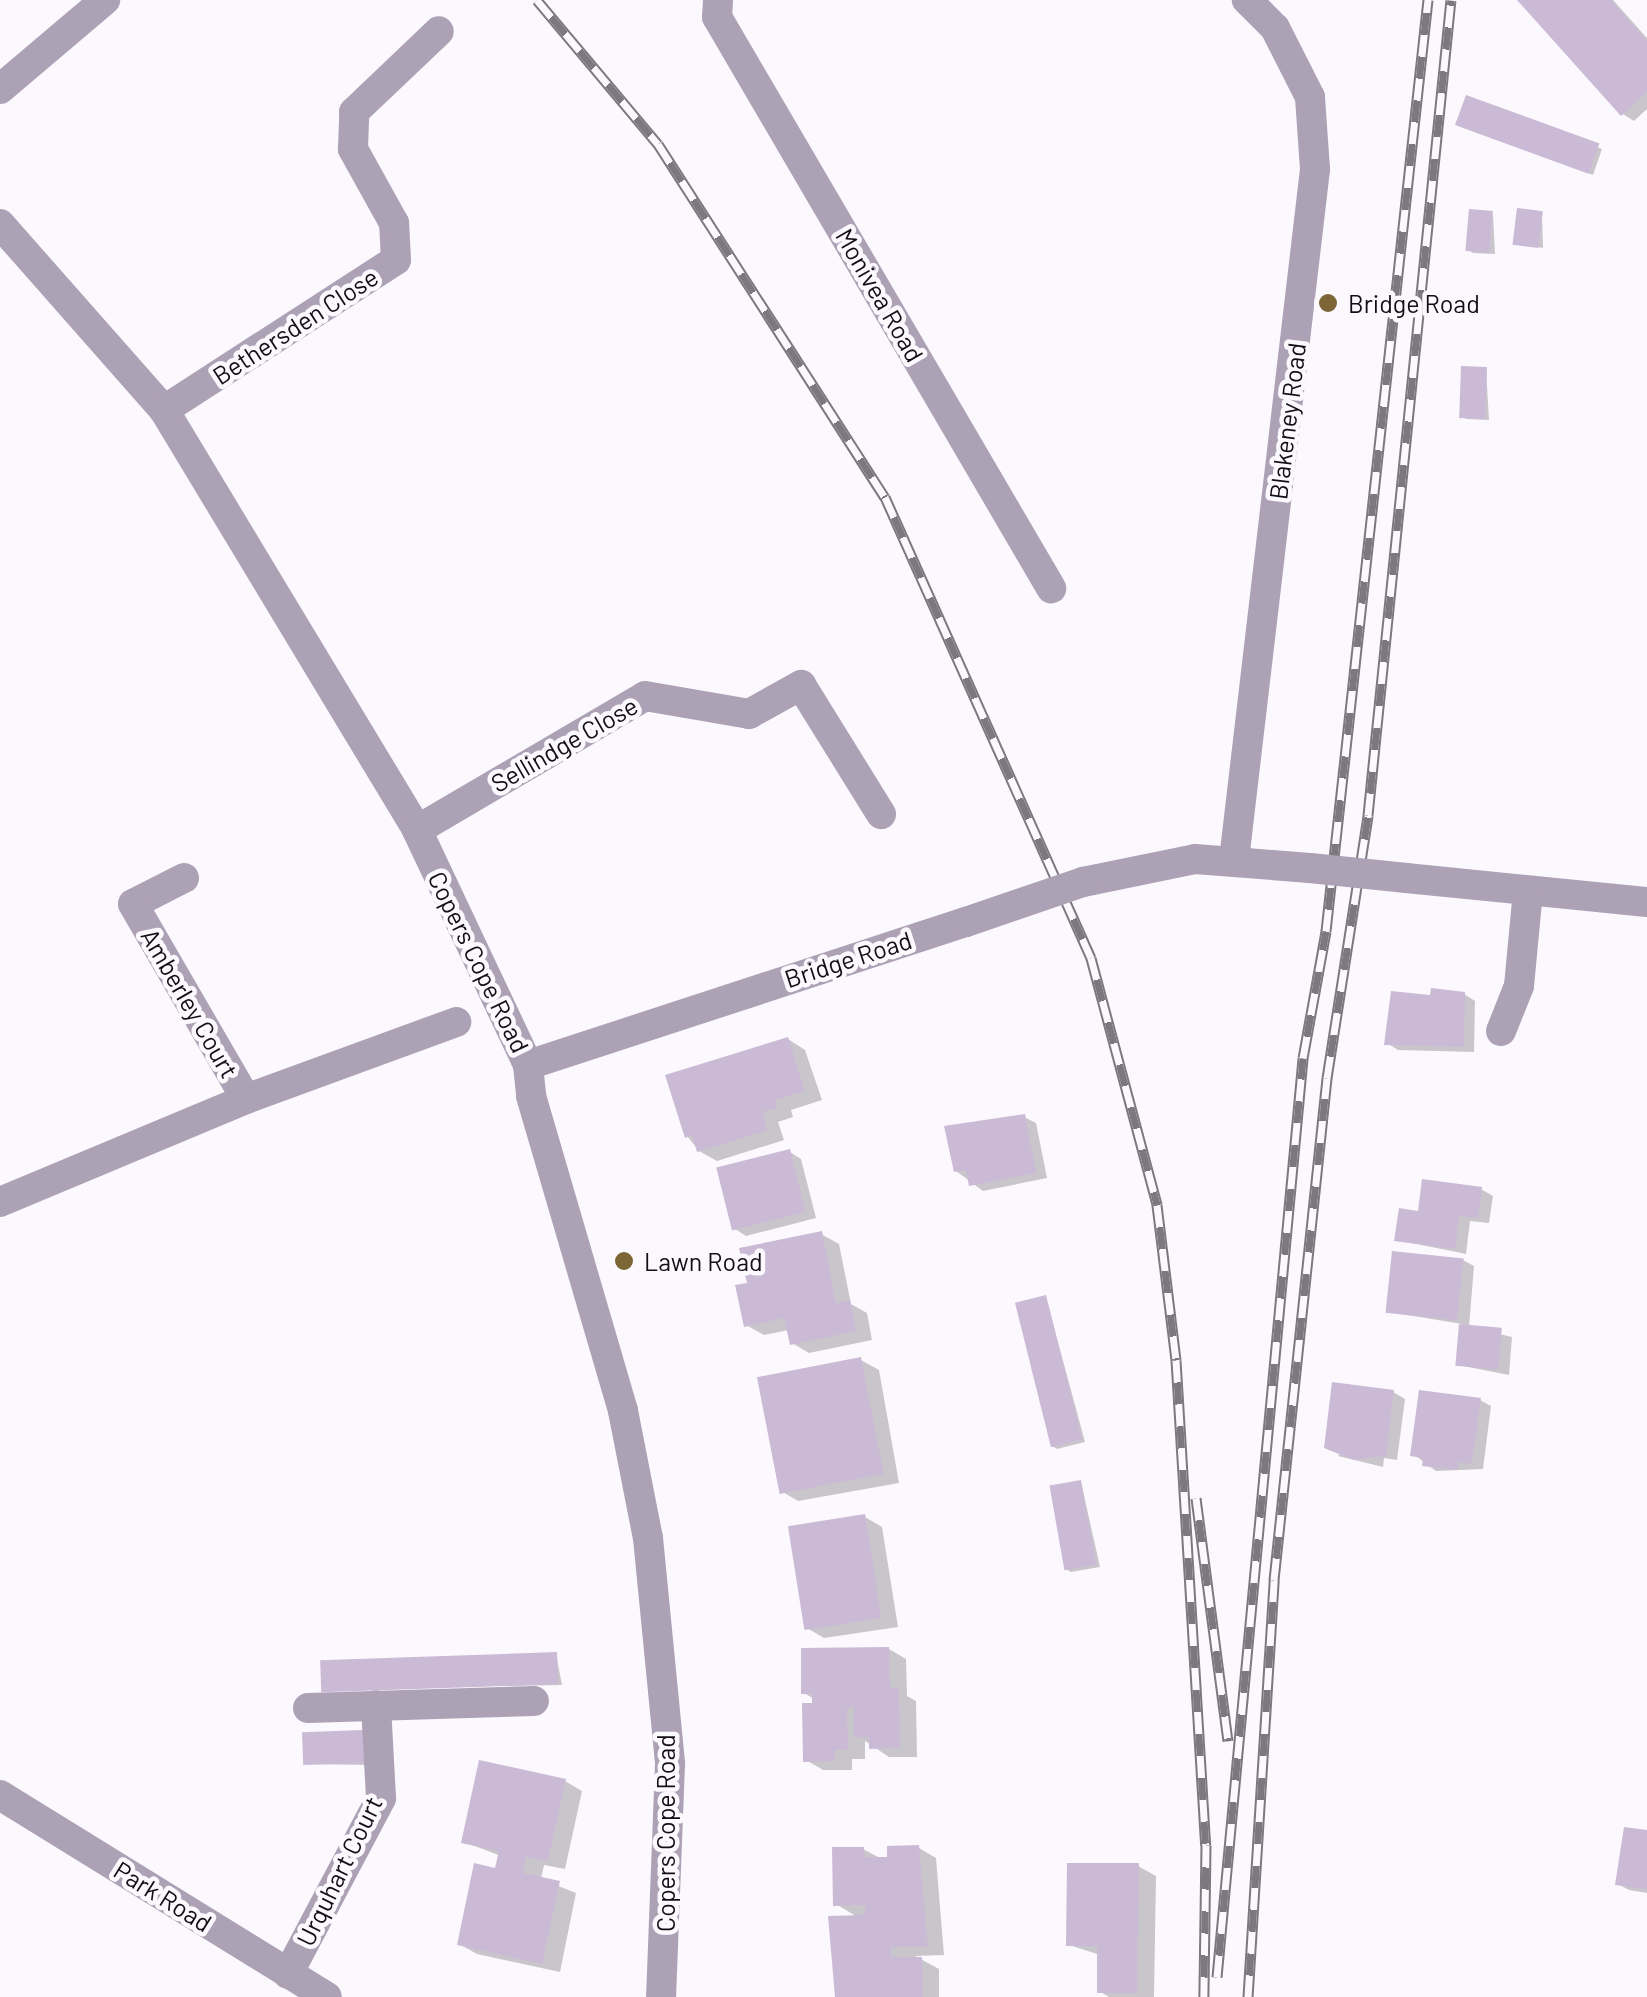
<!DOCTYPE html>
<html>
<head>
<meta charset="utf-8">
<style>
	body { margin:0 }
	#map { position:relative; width:1647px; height:1997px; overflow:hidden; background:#fbf8fe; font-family:Barlow,sans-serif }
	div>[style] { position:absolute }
	.shadow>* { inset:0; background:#0003 }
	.building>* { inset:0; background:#cabad5; transform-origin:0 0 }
	.minor>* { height:30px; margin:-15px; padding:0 15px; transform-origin:15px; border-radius:15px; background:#ada1b6 }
	.rail>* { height:11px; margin-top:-5.5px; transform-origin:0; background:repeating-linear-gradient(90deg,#fbf8fe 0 22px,#7d7880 0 44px); box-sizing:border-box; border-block:2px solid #7d7880 }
	.minor-bridge>* { height:30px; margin:-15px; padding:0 15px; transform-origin:15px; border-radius:15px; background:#ada1b6 }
	.dots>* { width:28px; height:28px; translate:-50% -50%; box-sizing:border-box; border:5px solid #fbf8fe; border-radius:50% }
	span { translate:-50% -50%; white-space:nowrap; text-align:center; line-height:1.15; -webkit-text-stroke:9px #fbf8fe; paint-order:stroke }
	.street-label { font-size:25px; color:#130d16 }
	.poi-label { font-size:25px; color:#130d16 }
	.left { translate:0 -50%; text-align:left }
</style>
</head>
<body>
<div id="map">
	<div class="shadow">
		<div style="clip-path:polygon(1521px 0,1613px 0,1647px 38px,1647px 109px,1634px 121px,1623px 114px)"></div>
		<div style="clip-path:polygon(1463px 127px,1597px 147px,1602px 149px,1593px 175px)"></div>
		<div style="clip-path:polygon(1493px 214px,1495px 254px,1473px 253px,1468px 250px)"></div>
		<div style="clip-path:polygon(1542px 214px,1543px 248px,1516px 243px)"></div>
		<div style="clip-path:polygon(1486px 369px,1489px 420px,1466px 419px,1461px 416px)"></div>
		<div style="clip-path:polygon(1464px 994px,1475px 1001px,1474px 1052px,1398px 1050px,1387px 1043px,1432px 998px)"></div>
		<div style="clip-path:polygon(788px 1039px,805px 1050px,822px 1100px,791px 1110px,793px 1117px,778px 1122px,784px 1140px,717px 1161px,699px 1151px,687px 1136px)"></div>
		<div style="clip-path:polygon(1024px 1117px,1036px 1123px,1047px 1178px,983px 1191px,956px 1171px)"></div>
		<div style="clip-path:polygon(790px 1152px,801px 1159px,816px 1218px,746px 1236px,735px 1229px)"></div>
		<div style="clip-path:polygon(1481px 1189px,1493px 1196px,1489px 1223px,1470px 1221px,1466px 1254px,1397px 1240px,1420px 1214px)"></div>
		<div style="clip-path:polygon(821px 1234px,839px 1244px,851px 1304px,867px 1313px,872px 1340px,809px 1353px,792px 1343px,789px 1330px,764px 1335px,746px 1325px,750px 1285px)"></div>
		<div style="clip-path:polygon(1463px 1260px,1474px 1266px,1469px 1327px,1512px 1337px,1509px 1375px,1458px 1365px,1462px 1324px,1389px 1312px)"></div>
		<div style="clip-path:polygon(1046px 1298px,1085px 1442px,1057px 1449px,1052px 1446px)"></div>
		<div style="clip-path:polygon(861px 1360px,879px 1370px,899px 1483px,798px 1501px,781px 1491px)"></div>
		<div style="clip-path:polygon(1393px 1392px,1405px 1399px,1397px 1460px,1384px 1458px,1383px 1467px,1338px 1456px)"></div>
		<div style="clip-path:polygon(1480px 1400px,1491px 1406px,1483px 1469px,1436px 1471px,1413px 1454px)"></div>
		<div style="clip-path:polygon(1081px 1482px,1100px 1567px,1071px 1572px,1066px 1569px)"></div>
		<div style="clip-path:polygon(865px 1517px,882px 1527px,898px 1627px,824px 1638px,807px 1628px)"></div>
		<div style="clip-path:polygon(889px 1649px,906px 1659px,907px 1696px,916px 1701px,917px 1757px,889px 1757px,865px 1741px,865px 1759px,852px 1759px,852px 1770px,823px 1770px,806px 1760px,814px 1699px,804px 1693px)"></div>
		<div style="clip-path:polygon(556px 1654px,562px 1685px,323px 1689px)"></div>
		<div style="clip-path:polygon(362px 1733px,368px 1765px,306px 1764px)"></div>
		<div style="clip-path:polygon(565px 1781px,582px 1791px,565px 1869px,544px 1865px,541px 1879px,576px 1893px,560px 1972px,477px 1954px,459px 1944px,501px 1856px,464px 1842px)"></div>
		<div style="clip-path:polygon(1647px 1832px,1647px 1893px,1629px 1890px,1618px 1884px)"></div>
		<div style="clip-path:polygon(919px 1848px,936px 1858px,944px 1955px,915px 1956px,939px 1969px,939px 1997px,836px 1997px,859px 1918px,836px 1904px,863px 1849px,882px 1859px)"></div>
		<div style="clip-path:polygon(1138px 1866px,1156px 1876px,1154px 1997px,1109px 1997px,1099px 1991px,1100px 1955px,1069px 1945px)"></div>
	</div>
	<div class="building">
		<div style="clip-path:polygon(1517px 0,1611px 0,1647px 41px,1647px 92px,1621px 116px)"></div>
		<div style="left:1466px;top:95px;width:142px;height:32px;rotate:20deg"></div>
		<div style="left:1517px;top:208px;width:26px;height:37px;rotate:7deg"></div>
		<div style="left:1469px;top:209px;width:24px;height:42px;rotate:5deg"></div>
		<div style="left:1461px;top:366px;width:26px;height:52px;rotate:2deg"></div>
		<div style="clip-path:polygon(1431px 988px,1465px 992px,1464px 1047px,1384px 1045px,1391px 991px,1430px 995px)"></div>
		<div style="clip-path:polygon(788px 1037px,805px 1091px,775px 1100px,777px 1108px,762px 1112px,768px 1130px,697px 1152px,692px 1135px,685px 1138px,665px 1075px)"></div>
		<div style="clip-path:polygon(1025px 1114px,1036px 1173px,969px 1186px,966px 1170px,954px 1172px,944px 1126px)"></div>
		<div style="left:790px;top:1149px;width:65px;height:76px;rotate:76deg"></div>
		<div style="clip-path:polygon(1422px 1179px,1482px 1187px,1478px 1218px,1459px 1216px,1455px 1249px,1394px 1241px,1399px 1208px,1418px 1211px)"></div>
		<div style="clip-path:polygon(822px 1231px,836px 1303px,850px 1300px,856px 1331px,790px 1345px,784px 1318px,744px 1327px,735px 1285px,747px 1283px,739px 1248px)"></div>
		<div style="left:1392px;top:1251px;width:72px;height:62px;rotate:6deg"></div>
		<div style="left:1046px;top:1295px;width:149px;height:32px;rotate:76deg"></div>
		<div style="left:1459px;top:1324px;width:43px;height:42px;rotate:5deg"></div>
		<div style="left:861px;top:1357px;width:119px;height:106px;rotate:79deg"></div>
		<div style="clip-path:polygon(1332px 1382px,1394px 1390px,1386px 1456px,1354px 1460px,1324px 1448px)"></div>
		<div style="clip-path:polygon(1419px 1390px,1481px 1398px,1472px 1464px,1459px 1462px,1458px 1470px,1422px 1466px,1423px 1458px,1410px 1456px)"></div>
		<div style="left:1081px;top:1480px;width:86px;height:32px;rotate:80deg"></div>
		<div style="left:865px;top:1514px;width:105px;height:78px;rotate:81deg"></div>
		<div style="clip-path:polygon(889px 1647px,890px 1688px,899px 1689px,900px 1748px,869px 1749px,869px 1737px,854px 1738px,854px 1707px,847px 1708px,848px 1750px,835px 1750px,835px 1761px,803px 1762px,802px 1703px,812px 1703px,812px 1694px,801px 1694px,801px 1648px)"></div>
		<div style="left:557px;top:1652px;width:32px;height:237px;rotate:88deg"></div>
		<div style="left:363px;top:1730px;width:33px;height:61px;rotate:88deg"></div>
		<div style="clip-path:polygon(479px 1760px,566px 1779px,548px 1861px,526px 1857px,523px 1873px,560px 1881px,542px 1964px,457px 1945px,474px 1863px,495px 1868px,499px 1851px,461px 1843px)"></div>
		<div style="clip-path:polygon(1624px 1827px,1647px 1830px,1647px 1889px,1615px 1885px)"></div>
		<div style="clip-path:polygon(919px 1845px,928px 1947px,891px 1947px,891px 1957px,922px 1957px,923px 1997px,835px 1997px,828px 1916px,865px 1915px,865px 1905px,833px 1906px,832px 1847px,864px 1847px,864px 1857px,887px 1857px,887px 1846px)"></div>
		<div style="clip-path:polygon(1067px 1863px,1139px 1863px,1137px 1993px,1097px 1993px,1097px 1946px,1066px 1946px)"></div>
	</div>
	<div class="minor">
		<div style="left:718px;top:0;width:17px;rotate:93deg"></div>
		<div style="left:717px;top:17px;width:662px;rotate:59.67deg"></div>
		<div style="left:0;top:89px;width:138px;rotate:-40.3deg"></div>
		<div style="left:0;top:224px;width:248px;rotate:48.6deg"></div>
		<div style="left:164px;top:410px;width:490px;rotate:58.9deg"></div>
		<div style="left:417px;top:830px;width:260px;rotate:64.7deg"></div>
		<div style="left:528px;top:1065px;width:31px;rotate:84deg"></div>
		<div style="left:531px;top:1096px;width:328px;rotate:73.7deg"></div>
		<div style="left:623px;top:1411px;width:129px;rotate:78.9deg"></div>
		<div style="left:648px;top:1538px;width:227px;rotate:84.4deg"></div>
		<div style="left:670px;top:1764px;width:233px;rotate:92.2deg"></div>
		<div style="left:164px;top:410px;width:276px;rotate:-32.9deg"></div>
		<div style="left:396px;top:260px;width:37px;rotate:-93deg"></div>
		<div style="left:394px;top:223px;width:85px;rotate:-119deg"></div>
		<div style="left:353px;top:149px;width:37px;rotate:-88deg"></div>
		<div style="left:354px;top:112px;width:117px;rotate:-43.6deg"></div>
		<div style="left:417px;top:830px;width:264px;rotate:-30.4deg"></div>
		<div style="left:645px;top:696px;width:106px;rotate:9.8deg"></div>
		<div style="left:749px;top:714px;width:60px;rotate:-29.1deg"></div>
		<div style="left:801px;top:685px;width:152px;rotate:58.2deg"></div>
		<div style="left:1234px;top:860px;width:696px;rotate:-83.31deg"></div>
		<div style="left:1315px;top:169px;width:72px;rotate:-94deg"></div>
		<div style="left:1310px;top:97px;width:77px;rotate:-116.9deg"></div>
		<div style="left:1275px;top:28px;width:40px;rotate:-135deg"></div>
		<div style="left:184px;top:878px;width:57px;rotate:153deg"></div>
		<div style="left:133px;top:904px;width:225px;rotate:59.9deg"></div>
		<div style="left:1406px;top:878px;width:242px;rotate:5.7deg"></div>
		<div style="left:1083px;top:882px;width:114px;rotate:-11.6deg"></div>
		<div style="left:1195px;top:859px;width:115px;rotate:4.5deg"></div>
		<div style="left:1501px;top:1031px;width:48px;rotate:-68.2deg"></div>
		<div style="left:1519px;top:986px;width:95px;rotate:-84.6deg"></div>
		<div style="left:528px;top:1065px;width:461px;rotate:-18.1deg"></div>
		<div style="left:0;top:1202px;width:267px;rotate:-22.7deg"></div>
		<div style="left:246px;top:1099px;width:224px;rotate:-20.1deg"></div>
		<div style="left:308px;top:1708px;width:226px;rotate:-1.8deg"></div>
		<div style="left:0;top:1795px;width:384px;rotate:31.7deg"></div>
		<div style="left:288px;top:1974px;width:199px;rotate:-62.1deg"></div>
		<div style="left:381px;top:1798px;width:93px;rotate:-93.1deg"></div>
	</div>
	<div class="rail">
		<div style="left:537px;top:0;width:188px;rotate:50deg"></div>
		<div style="left:658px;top:144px;width:420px;rotate:57.3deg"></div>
		<div style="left:885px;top:497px;width:505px;rotate:65.92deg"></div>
		<div style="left:1091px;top:958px;width:256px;rotate:75deg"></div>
		<div style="left:1157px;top:1205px;width:156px;rotate:83deg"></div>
		<div style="left:1176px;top:1360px;width:486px;rotate:86.5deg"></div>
		<div style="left:1206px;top:1845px;width:152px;rotate:90.8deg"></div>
		<div style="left:1196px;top:1498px;width:245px;rotate:82.5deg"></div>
		<div style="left:1217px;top:1977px;width:923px;rotate:-84.65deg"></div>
		<div style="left:1303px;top:1058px;width:129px;rotate:-79.7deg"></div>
		<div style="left:1326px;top:931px;width:937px;rotate:-83.75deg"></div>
		<div style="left:1248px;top:1997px;width:418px;rotate:-86.4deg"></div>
		<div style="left:1274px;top:1580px;width:505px;rotate:-83.97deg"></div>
		<div style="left:1327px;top:1078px;width:266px;rotate:-81.1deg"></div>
		<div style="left:1368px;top:815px;width:819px;rotate:-84.19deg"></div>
	</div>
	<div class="minor-bridge">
		<div style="left:1310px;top:868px;width:97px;rotate:5.9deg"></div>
		<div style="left:966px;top:922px;width:124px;rotate:-18.9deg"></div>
	</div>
	<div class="dots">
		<div style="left:1328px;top:303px;background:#7c6636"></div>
		<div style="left:624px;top:1261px;background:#7c6636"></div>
	</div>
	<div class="street-label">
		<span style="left:880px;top:295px;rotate:60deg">Monivea Road</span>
		<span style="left:295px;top:326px;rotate:-33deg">Bethersden Close</span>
		<span style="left:1287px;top:421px;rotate:-83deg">Blakeney Road</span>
		<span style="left:564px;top:744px;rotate:-30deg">Sellindge Close</span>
		<span style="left:848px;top:959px;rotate:-18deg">Bridge Road</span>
		<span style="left:479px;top:962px;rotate:64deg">Copers Cope Road</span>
		<span style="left:190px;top:1003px;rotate:60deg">Amberley Court</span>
		<span style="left:665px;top:1833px;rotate:-90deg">Copers Cope Road</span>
		<span style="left:339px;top:1871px;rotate:-64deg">Urquhart Court</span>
		<span style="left:163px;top:1896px;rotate:32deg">Park Road</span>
	</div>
	<div class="poi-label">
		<span class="left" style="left:1348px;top:303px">Bridge Road</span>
		<span class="left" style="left:644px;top:1261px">Lawn Road</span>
	</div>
</div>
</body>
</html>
